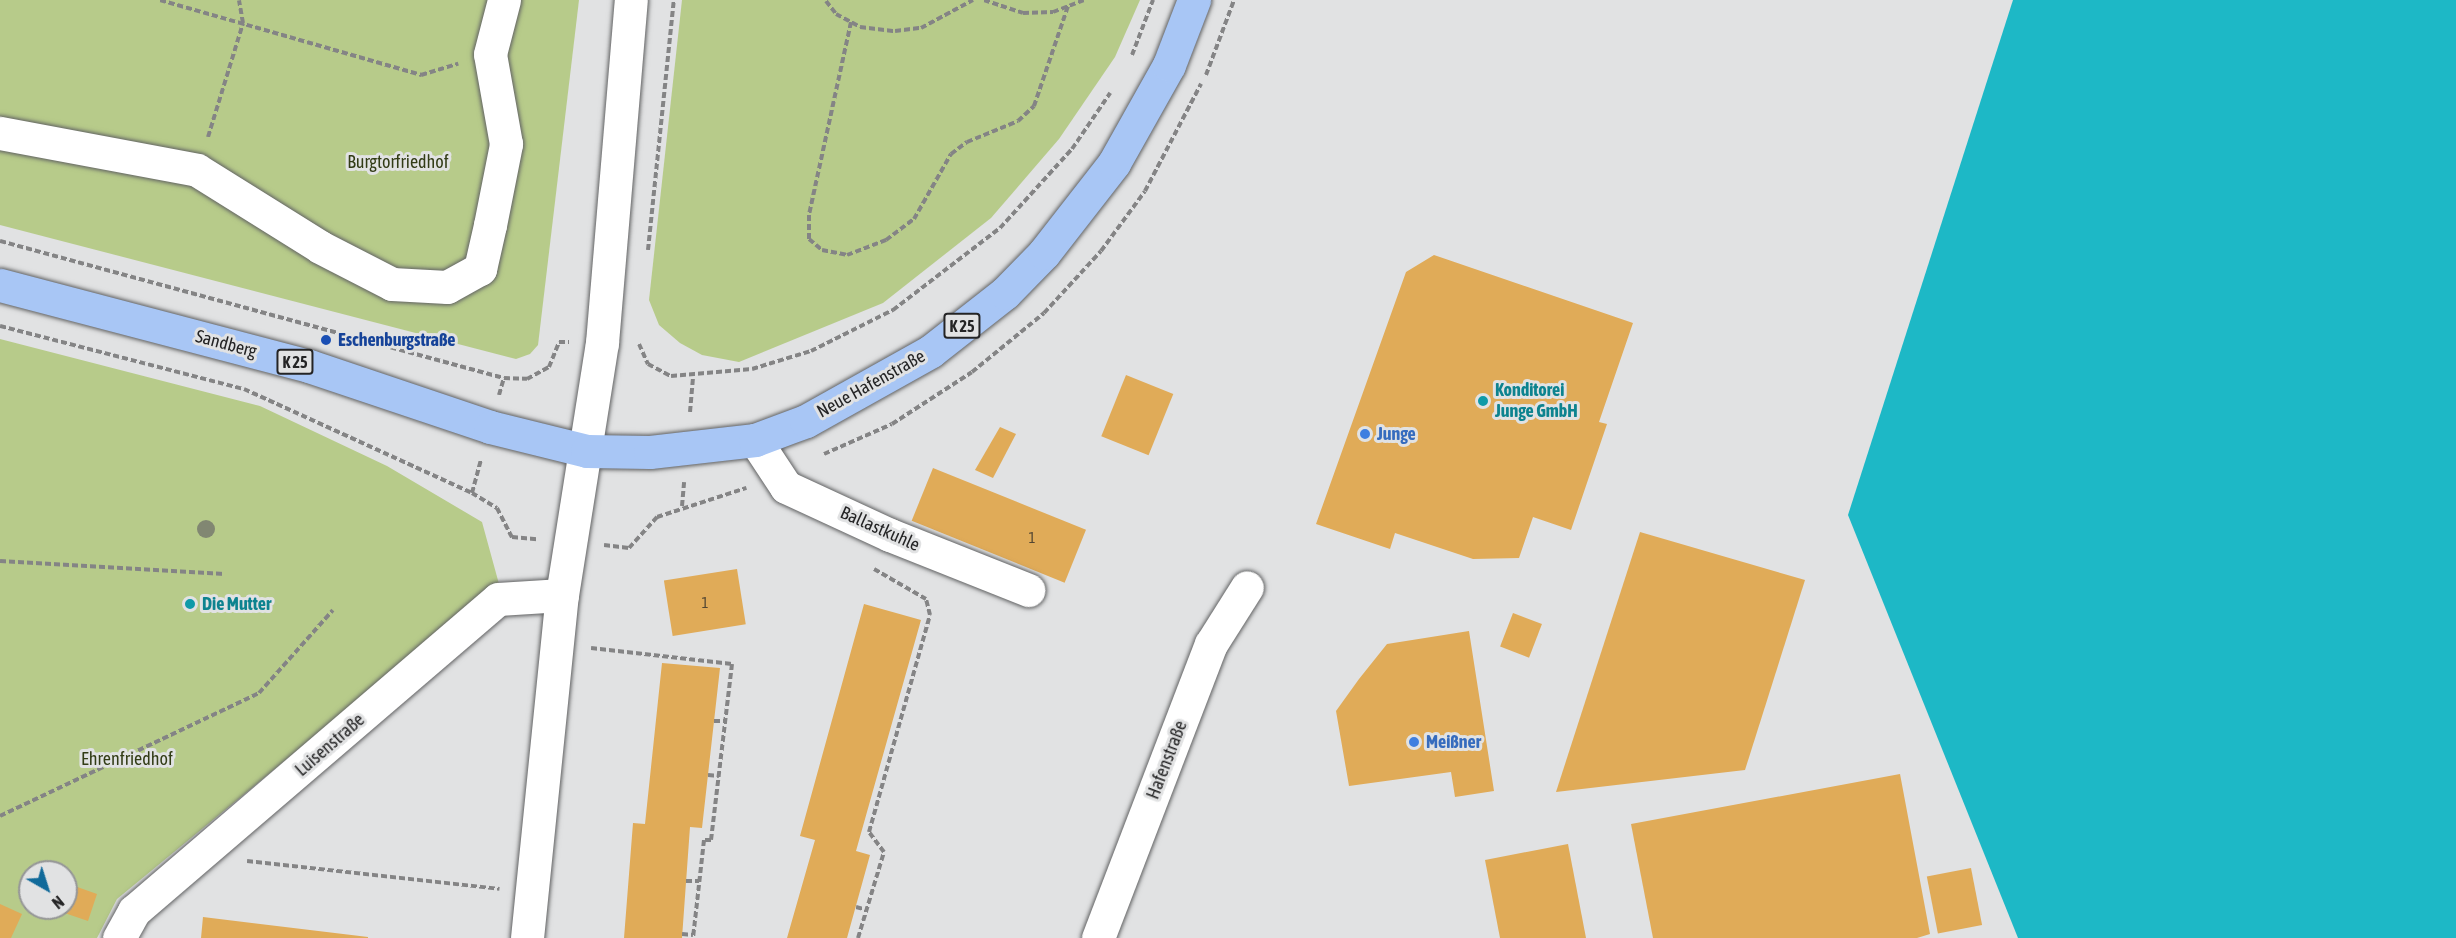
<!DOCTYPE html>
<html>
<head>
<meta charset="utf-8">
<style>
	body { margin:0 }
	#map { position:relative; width:2456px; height:938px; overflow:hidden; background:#e1e2e3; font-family:"Asap Condensed",sans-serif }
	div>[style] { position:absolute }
	.green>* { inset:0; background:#b7cb8a }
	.water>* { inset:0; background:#1db8c6 }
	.building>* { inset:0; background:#e0ab58; transform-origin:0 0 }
	.path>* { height:4px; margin-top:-2px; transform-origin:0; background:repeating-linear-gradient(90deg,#848485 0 6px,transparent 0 9px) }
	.roads { filter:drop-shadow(0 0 2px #616263) drop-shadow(0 0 2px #616263) }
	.minor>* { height:33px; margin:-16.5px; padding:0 16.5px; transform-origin:16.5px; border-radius:16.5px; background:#fff }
	.major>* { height:33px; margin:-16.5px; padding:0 16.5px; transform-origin:16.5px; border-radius:16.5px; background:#a8c6f5 }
	.trees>* { width:18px; height:18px; margin:-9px; border-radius:50%; background:#818772 }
	.dots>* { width:16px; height:16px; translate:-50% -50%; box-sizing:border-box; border:3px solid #e1e2e3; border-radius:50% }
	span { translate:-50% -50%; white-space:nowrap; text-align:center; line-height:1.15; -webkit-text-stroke:6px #e1e2e3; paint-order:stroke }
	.number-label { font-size:15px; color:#534632 }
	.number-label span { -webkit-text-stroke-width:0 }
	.shield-label span { padding:2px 4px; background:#e1e2e3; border:2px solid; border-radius:4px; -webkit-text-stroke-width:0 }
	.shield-label { font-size:16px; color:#242425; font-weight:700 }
	.park-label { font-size:18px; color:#323c16 }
	.transit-label { font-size:18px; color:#164399; font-weight:700 }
	.left { translate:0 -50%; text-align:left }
	.street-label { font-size:18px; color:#242425 }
	.culture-label { font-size:18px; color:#0d838f; font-weight:700 }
	.shop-label { font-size:18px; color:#366cbe; font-weight:700 }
	.north { position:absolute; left:18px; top:860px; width:60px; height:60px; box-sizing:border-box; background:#e1e2e3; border:2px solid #959697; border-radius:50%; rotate:141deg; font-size:16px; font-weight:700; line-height:24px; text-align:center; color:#242425 }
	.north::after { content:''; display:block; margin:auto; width:21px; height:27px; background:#116a9a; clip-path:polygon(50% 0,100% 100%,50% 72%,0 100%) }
</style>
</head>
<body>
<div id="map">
	<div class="green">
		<div style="clip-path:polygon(0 0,579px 0,538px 345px,530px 354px,516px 359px,0 225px)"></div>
		<div style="clip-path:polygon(682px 0,1140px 0,1115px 57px,1059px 139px,991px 218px,883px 303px,739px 362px,702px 355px,680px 343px,659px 325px,649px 300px)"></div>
		<div style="clip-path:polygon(evenodd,0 339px,260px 406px,387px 466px,482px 522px,499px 584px,117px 899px,97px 938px,0 938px,0 339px,30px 872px,66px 872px,66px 908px,30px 908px,30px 872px)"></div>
	</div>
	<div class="water">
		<div style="clip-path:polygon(2013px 0,2456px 0,2456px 938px,2018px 938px,1848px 515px)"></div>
	</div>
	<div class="building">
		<div style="clip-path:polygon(1434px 255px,1633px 323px,1599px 422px,1607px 424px,1571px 530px,1533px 517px,1519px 558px,1473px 559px,1395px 533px,1390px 549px,1316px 524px,1406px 272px)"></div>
		<div style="left:1126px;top:375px;width:51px;height:66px;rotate:22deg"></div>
		<div style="clip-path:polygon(1000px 427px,1016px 434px,993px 478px,975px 470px)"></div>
		<div style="left:933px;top:468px;width:165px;height:57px;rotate:22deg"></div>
		<div style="clip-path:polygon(1640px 532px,1805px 580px,1745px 770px,1556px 792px)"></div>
		<div style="left:737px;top:569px;width:56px;height:74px;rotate:81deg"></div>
		<div style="clip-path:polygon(864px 604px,921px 620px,856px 851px,870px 855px,847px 938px,787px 938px,815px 840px,800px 836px)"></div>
		<div style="left:1513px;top:613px;width:31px;height:36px;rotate:21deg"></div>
		<div style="clip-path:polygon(1469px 631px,1494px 791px,1455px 797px,1451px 772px,1349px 786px,1336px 711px,1359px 679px,1387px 644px)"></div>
		<div style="clip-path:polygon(662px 663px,720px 668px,702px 828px,690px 827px,682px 938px,624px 938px,633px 823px,645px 824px)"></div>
		<div style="clip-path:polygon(1900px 774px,1930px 934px,1917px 938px,1653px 938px,1631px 824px)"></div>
		<div style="clip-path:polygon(1568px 844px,1586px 938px,1500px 938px,1485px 860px)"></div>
		<div style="left:1971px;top:868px;width:58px;height:45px;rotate:79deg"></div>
		<div style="clip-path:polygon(66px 883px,97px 894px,88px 921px,50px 908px,66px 908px)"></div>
		<div style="clip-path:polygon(0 904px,22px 914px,11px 938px,0 938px)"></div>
		<div style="clip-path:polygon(203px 917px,368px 937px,368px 938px,201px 938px)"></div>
	</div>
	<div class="path">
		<div style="left:160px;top:0;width:272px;rotate:16deg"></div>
		<div style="left:421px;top:75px;width:39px;rotate:-17deg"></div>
		<div style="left:984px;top:0;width:41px;rotate:18.4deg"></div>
		<div style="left:1023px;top:13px;width:30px;rotate:-2deg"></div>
		<div style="left:1053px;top:12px;width:33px;rotate:-21deg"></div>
		<div style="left:826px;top:1px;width:16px;rotate:52deg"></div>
		<div style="left:836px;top:14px;width:27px;rotate:28deg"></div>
		<div style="left:860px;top:27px;width:35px;rotate:7deg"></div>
		<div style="left:895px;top:31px;width:26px;rotate:-7deg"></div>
		<div style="left:921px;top:28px;width:59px;rotate:-28.3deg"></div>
		<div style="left:851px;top:22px;width:198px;rotate:102.3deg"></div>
		<div style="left:809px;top:215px;width:24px;rotate:90deg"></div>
		<div style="left:809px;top:239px;width:17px;rotate:40deg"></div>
		<div style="left:822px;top:250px;width:25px;rotate:11deg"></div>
		<div style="left:847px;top:255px;width:42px;rotate:-21deg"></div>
		<div style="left:886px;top:240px;width:35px;rotate:-37deg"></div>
		<div style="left:914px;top:219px;width:75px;rotate:-60.4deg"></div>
		<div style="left:951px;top:154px;width:20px;rotate:-37deg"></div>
		<div style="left:967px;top:142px;width:55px;rotate:-22.4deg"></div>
		<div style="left:1018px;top:121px;width:22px;rotate:-43deg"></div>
		<div style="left:1034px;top:106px;width:106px;rotate:-71.2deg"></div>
		<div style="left:1132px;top:55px;width:59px;rotate:-69.1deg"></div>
		<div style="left:1206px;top:75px;width:80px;rotate:-69.5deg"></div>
		<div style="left:208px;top:137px;width:119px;rotate:-72.9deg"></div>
		<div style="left:243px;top:23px;width:23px;rotate:-100deg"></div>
		<div style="left:0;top:241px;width:522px;rotate:15.21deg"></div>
		<div style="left:504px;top:378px;width:23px;rotate:2deg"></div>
		<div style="left:527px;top:379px;width:25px;rotate:-29deg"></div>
		<div style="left:549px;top:367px;width:27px;rotate:-68deg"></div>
		<div style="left:559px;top:342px;width:10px"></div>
		<div style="left:648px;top:250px;width:251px;rotate:-84.1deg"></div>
		<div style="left:0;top:326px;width:252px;rotate:14.5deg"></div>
		<div style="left:244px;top:389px;width:251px;rotate:24.5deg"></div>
		<div style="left:472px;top:493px;width:29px;rotate:31deg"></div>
		<div style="left:497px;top:508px;width:33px;rotate:63deg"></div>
		<div style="left:512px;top:537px;width:25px;rotate:5deg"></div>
		<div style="left:639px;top:344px;width:22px;rotate:66deg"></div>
		<div style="left:648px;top:364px;width:26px;rotate:28deg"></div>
		<div style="left:671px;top:376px;width:81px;rotate:-4.9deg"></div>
		<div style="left:752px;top:369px;width:62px;rotate:-17deg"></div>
		<div style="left:811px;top:351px;width:92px;rotate:-26.6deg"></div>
		<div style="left:893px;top:310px;width:135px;rotate:-37.5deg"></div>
		<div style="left:1000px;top:228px;width:107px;rotate:-47.7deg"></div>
		<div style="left:1072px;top:149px;width:68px;rotate:-55.8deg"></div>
		<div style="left:499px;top:395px;width:18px;rotate:-74deg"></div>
		<div style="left:690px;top:412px;width:36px;rotate:-85deg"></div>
		<div style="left:824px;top:454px;width:74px;rotate:-23.8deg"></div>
		<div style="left:892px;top:424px;width:95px;rotate:-33deg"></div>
		<div style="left:972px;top:372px;width:93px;rotate:-39.3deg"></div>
		<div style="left:1044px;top:313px;width:84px;rotate:-47.4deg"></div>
		<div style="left:1101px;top:251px;width:74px;rotate:-53.7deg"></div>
		<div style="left:1145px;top:191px;width:121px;rotate:-62.4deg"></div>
		<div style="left:472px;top:493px;width:34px;rotate:-75deg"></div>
		<div style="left:682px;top:506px;width:24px;rotate:-85deg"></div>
		<div style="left:604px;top:545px;width:25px;rotate:7deg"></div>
		<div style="left:629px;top:548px;width:42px;rotate:-47.9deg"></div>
		<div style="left:657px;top:517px;width:94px;rotate:-18deg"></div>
		<div style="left:0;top:561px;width:225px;rotate:3.3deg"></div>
		<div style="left:591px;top:648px;width:142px;rotate:6.5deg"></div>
		<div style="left:732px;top:664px;width:177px;rotate:96.8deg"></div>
		<div style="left:711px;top:840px;width:7px;rotate:180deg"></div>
		<div style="left:704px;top:840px;width:99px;rotate:96.4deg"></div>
		<div style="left:714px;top:721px;width:11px"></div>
		<div style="left:708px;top:775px;width:11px;rotate:5deg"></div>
		<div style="left:0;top:816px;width:287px;rotate:-25.4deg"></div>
		<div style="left:259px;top:693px;width:111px;rotate:-48.3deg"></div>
		<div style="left:247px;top:861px;width:254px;rotate:6.3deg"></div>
		<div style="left:686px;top:881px;width:13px"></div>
		<div style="left:856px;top:907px;width:11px;rotate:15deg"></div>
		<div style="left:682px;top:934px;width:11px;rotate:5deg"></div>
		<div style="left:858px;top:938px;width:90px;rotate:-73.2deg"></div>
		<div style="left:884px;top:852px;width:25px;rotate:-127deg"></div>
		<div style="left:869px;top:832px;width:225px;rotate:-74.3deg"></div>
		<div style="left:930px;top:615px;width:16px;rotate:-104deg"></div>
		<div style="left:926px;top:599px;width:60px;rotate:-150deg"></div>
	</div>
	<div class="roads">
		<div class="minor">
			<div style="left:0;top:133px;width:200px;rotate:10.6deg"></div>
			<div style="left:197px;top:170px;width:145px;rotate:32deg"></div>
			<div style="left:320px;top:247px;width:81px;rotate:27.2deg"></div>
			<div style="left:392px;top:284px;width:55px;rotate:3.1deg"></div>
			<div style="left:447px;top:287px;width:38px;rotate:-29deg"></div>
			<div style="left:480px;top:269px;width:45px;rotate:-77.2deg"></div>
			<div style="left:490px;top:225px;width:83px;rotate:-78.8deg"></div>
			<div style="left:506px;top:144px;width:91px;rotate:-100.1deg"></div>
			<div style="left:490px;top:54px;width:56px;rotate:-75.5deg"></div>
			<div style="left:755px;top:440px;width:56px;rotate:56.6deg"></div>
			<div style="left:786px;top:487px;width:115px;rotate:24.8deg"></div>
			<div style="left:890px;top:535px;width:149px;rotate:21.7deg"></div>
			<div style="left:119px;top:938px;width:31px;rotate:-61deg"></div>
			<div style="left:134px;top:911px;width:479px;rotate:-40.6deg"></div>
			<div style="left:498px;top:599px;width:64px;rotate:-3.6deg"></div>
			<div style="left:527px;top:938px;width:345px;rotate:-84.2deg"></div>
			<div style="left:562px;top:595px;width:255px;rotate:-81deg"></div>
			<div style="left:602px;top:343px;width:344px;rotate:-85.2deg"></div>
			<div style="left:1098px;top:938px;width:315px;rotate:-69deg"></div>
			<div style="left:1211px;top:644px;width:67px;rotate:-57.7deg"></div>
		</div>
		<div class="major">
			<div style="left:0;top:285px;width:319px;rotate:14.7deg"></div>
			<div style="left:309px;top:366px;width:191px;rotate:18.6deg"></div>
			<div style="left:490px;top:427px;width:100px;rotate:13.9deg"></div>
			<div style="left:587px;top:451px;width:63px;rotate:0.9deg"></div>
			<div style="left:650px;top:452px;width:106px;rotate:-6.5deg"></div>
			<div style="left:755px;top:440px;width:54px;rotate:-20.4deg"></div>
			<div style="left:806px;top:421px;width:143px;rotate:-29.2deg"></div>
			<div style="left:931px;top:351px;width:94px;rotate:-38.1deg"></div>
			<div style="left:1005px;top:293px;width:56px;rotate:-45.7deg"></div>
			<div style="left:1044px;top:253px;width:114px;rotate:-52.1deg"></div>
			<div style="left:1114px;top:163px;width:112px;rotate:-60.7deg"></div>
			<div style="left:1169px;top:65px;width:70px;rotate:-69deg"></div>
		</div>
	</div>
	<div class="trees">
		<div style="left:206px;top:529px"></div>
	</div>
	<div class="dots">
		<div style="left:326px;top:340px;background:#1a4fb4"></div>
		<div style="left:1483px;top:401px;background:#0f9aa8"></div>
		<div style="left:1365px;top:434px;background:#3f7fe0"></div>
		<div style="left:190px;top:604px;background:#0f9aa8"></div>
		<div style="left:1414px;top:742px;background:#3f7fe0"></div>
	</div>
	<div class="number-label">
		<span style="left:1032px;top:538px">1</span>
		<span style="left:705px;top:603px">1</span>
	</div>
	<div class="shield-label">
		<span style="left:962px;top:326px">K 25</span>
		<span style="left:295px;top:362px">K 25</span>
	</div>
	<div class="park-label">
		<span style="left:398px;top:162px">Burgtorfriedhof</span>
		<span style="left:127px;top:759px">Ehrenfriedhof</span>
	</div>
	<div class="transit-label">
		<span class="left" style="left:338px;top:340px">Eschenburgstraße</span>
	</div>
	<div class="street-label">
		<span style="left:226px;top:344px;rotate:15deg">Sandberg</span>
		<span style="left:871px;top:384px;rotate:-29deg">Neue Hafenstraße</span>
		<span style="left:880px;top:529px;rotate:24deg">Ballastkuhle</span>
		<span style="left:330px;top:745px;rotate:-41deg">Luisenstraße</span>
		<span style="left:1167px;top:760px;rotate:-69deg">Hafenstraße</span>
	</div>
	<div class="culture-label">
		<span class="left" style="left:1495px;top:401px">Konditorei<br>Junge GmbH</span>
		<span class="left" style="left:202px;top:604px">Die Mutter</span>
	</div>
	<div class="shop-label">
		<span class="left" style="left:1377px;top:434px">Junge</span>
		<span class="left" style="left:1426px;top:742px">Meißner</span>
	</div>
	<div class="north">N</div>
</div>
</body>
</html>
